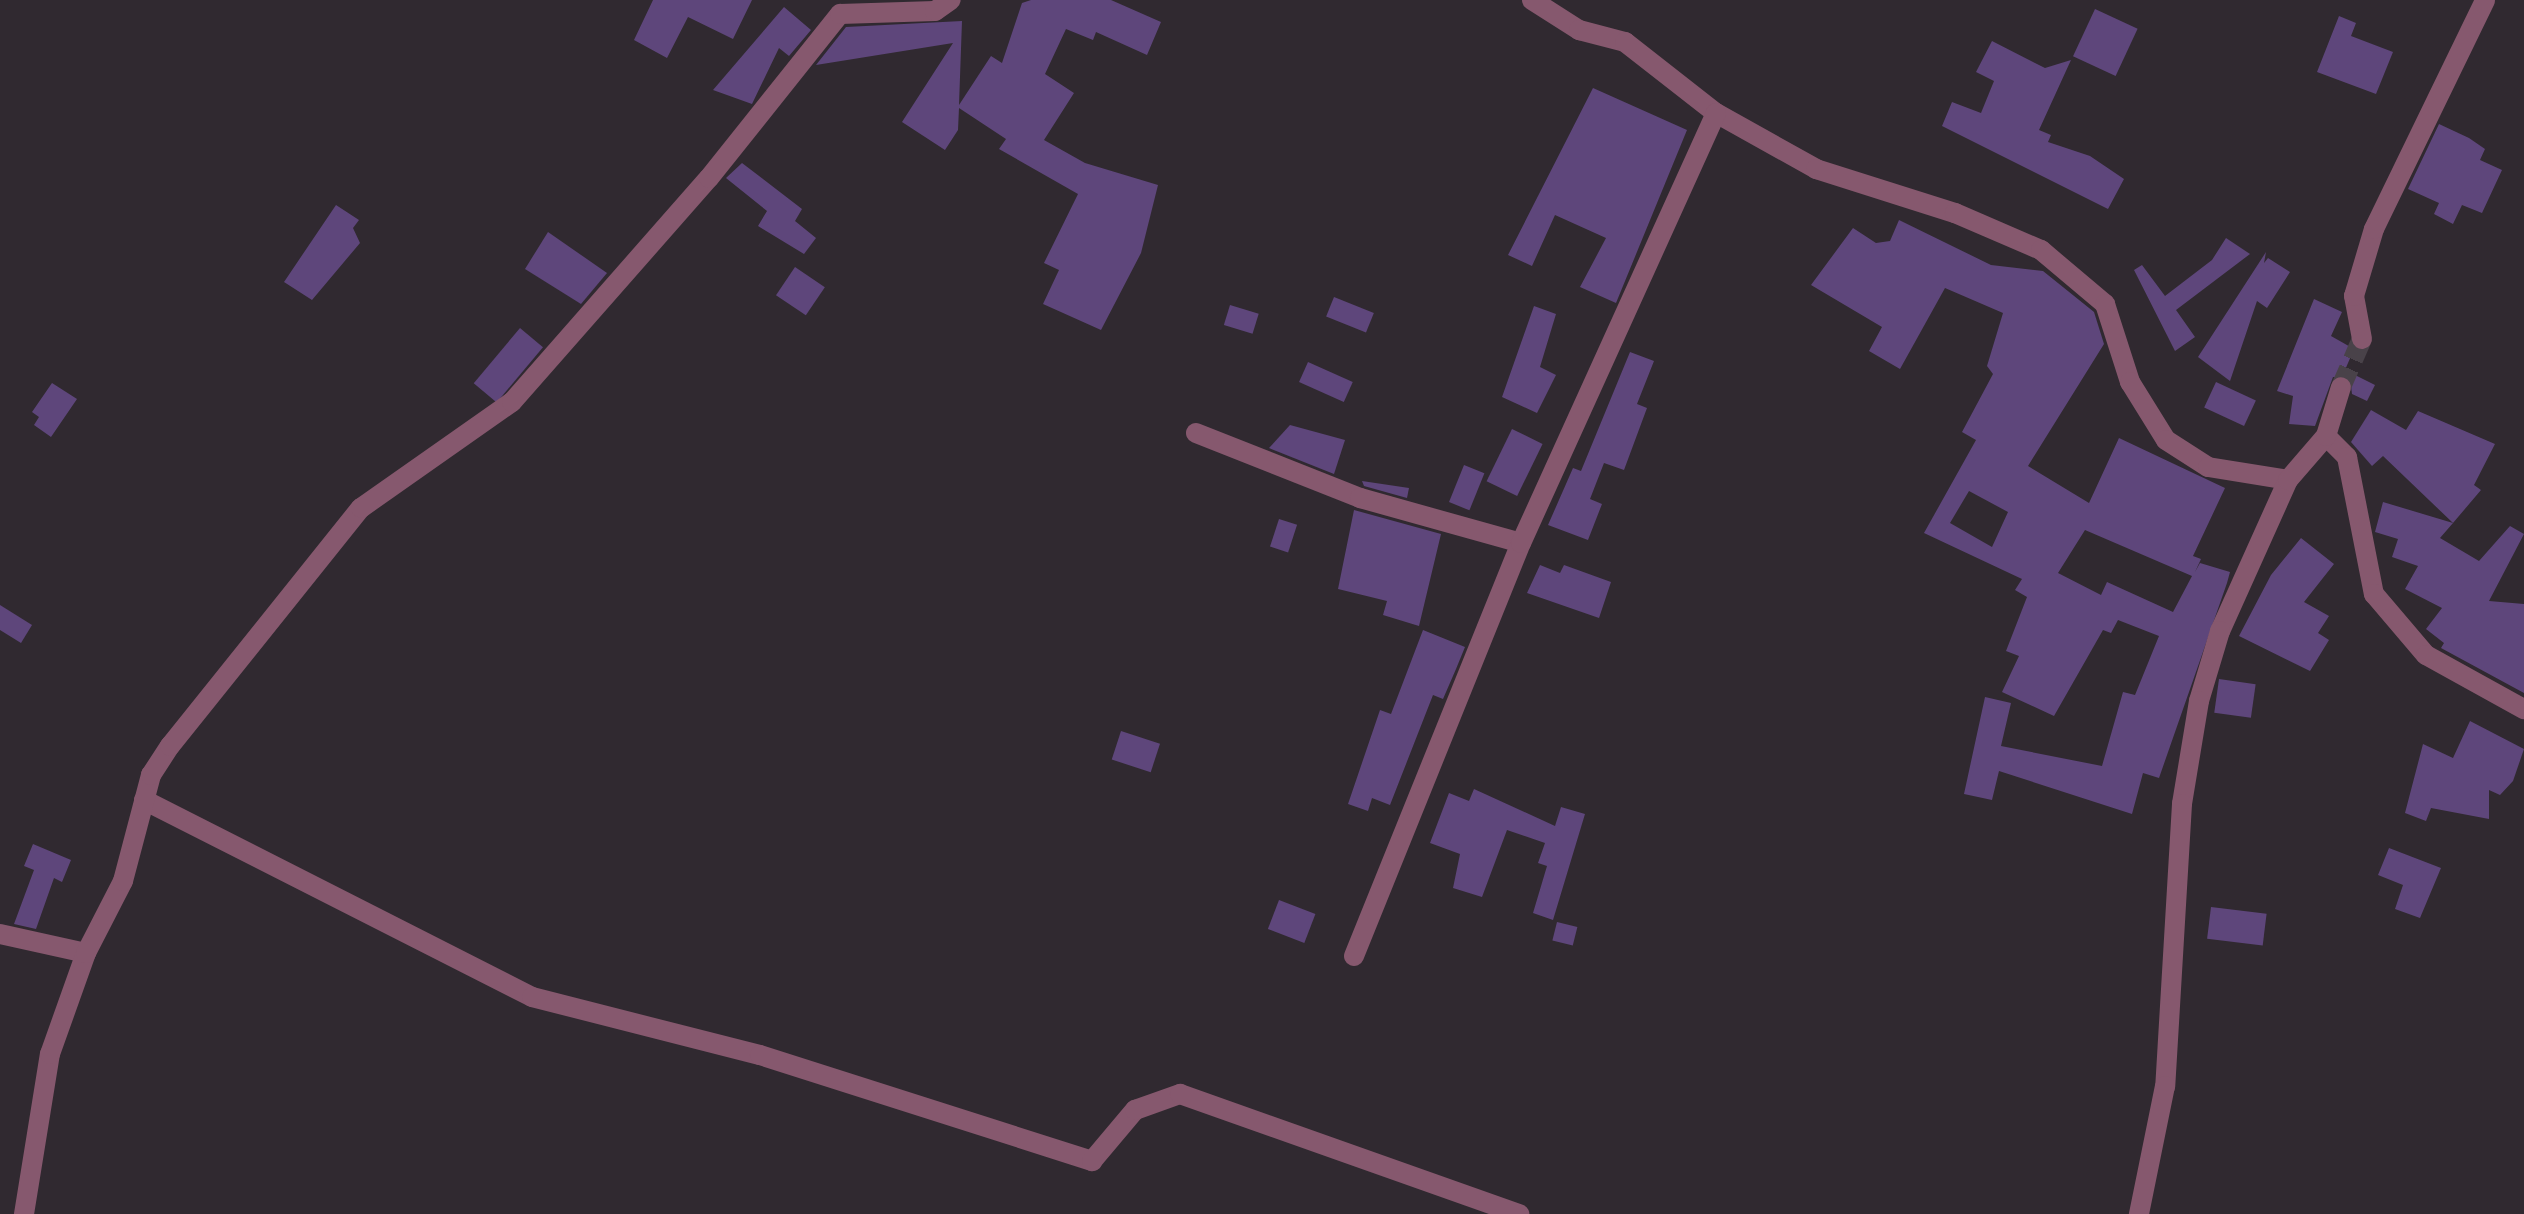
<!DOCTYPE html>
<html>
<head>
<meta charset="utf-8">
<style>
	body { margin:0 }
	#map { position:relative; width:2524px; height:1214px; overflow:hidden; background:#302930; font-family:"Fira Sans",sans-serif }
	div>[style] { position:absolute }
	.building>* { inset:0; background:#5e467b; transform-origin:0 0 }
	.minor-tunnel>* { height:20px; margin-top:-10px; transform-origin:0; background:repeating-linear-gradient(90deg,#494249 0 20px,transparent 0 30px) }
	.minor>* { height:20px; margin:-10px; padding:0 10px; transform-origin:10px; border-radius:10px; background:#86586e }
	span { translate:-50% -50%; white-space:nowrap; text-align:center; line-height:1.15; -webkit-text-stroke:6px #161316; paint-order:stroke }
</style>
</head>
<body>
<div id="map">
	<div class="building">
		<div style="clip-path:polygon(653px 0,752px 0,733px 39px,688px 17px,667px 58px,634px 40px)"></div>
		<div style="clip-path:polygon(1031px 0,1111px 0,1161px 22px,1147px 55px,1096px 32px,1093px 40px,1066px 29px,1045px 74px,1074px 93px,1044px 140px,1085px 163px,1158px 185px,1141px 253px,1101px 330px,1043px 304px,1059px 270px,1044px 263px,1078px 194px,999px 149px,1006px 139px,959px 108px,958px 130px,945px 150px,902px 122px,953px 43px,816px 65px,846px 27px,962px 21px,959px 105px,991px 56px,1002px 63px,1022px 3px)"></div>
		<div style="clip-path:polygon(784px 7px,811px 30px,789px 56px,779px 48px,752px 104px,713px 90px)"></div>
		<div style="left:2095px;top:9px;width:47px;height:52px;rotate:25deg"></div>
		<div style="clip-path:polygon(2339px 16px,2356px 23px,2351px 36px,2393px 52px,2376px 94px,2317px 72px)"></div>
		<div style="clip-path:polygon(1992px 41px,2045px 68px,2071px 60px,2039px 130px,2051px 135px,2048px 142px,2090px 156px,2124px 179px,2108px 209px,1942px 126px,1952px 102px,1981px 113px,1994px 81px,1976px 72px)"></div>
		<div style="clip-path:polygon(1593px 88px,1687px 130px,1616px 303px,1580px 287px,1606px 238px,1555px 215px,1532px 266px,1508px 255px)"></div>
		<div style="clip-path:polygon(2439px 124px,2469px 138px,2485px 149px,2480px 160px,2502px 170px,2482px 213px,2462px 205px,2453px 224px,2434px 214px,2439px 203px,2408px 189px)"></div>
		<div style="clip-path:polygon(742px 163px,802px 209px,795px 221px,816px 238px,804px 254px,758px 226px,767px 211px,726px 178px)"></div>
		<div style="clip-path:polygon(336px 205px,359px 220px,353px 228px,360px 243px,312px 300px,284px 282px)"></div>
		<div style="clip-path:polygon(evenodd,1899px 220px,1991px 265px,2043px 271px,2094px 312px,2104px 344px,2028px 466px,2089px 503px,2119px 438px,2225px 488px,2193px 556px,2201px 559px,2195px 572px,2200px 563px,2230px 572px,2227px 583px,2159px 778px,2143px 773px,2132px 814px,1999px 771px,1992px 800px,1964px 794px,1985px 697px,2011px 703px,2001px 746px,2102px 766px,2123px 692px,2135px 695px,2159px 636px,2118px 620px,2111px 633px,2103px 630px,2054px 716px,2002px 692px,2019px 656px,2006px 651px,2027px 597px,2015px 590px,2022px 579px,1924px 533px,1976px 440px,1962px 432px,1993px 374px,1987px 366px,2003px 313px,1945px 288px,1900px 369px,1869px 351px,1882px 327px,1811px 285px,1853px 228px,1876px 243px,1890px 241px,1899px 220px,1969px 491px,2008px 512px,1992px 547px,1950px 523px,1969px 491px,1899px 220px,2085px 530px,2192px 576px,2173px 612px,2107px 582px,2101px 595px,2058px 573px,2085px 530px)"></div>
		<div style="clip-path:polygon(548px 232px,607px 273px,581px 304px,525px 269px)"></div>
		<div style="clip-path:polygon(2226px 238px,2250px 254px,2176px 310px,2195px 337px,2175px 351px,2134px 270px,2142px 265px,2165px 296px,2212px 260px)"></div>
		<div style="clip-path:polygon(2266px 252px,2264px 263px,2268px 258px,2290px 272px,2267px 308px,2257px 301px,2230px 381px,2198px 357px)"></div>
		<div style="left:795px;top:267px;width:36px;height:34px;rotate:34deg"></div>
		<div style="left:1334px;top:297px;width:43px;height:21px;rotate:22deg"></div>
		<div style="clip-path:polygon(2314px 299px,2342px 312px,2331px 336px,2354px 349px,2345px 370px,2375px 385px,2367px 401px,2352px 394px,2350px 378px,2333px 377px,2315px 426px,2289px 424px,2293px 396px,2277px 391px)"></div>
		<div style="left:1230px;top:305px;width:30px;height:21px;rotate:17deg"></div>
		<div style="clip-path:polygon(1534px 306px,1556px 314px,1540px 367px,1556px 375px,1537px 413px,1502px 397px)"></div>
		<div style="left:520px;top:328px;width:30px;height:72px;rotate:40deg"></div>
		<div style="clip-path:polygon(1630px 352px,1654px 361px,1637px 404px,1647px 408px,1624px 470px,1604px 463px,1590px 499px,1602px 504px,1588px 540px,1548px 525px,1573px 468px,1581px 471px)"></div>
		<div style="left:1308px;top:362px;width:49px;height:22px;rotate:24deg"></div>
		<div style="left:2216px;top:382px;width:44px;height:28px;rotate:25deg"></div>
		<div style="clip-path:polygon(52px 383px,77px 399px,51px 437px,34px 425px,39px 417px,32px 412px)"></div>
		<div style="clip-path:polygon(2371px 410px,2406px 430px,2418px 411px,2495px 444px,2474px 485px,2481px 490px,2453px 523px,2383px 456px,2372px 466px,2351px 442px)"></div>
		<div style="clip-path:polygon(1290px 425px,1345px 440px,1334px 474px,1269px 448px)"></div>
		<div style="left:1512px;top:429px;width:34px;height:58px;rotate:26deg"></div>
		<div style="left:1464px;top:465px;width:22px;height:40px;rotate:22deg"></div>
		<div style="clip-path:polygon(1362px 481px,1409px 488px,1407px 498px,1364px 486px)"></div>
		<div style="clip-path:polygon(2383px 502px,2453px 523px,2440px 538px,2479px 561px,2510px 526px,2524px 534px,2489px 601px,2524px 604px,2524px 693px,2441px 648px,2444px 643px,2426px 629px,2442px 608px,2405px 589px,2418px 566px,2392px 557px,2398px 539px,2375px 532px)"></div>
		<div style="clip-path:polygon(1354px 510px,1441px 534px,1419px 626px,1383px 615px,1387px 601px,1338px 589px)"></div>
		<div style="left:1279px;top:519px;width:19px;height:29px;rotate:18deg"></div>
		<div style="clip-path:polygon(2301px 538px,2334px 564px,2304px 602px,2329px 616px,2318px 633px,2329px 640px,2310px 671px,2239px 636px,2271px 575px)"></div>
		<div style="clip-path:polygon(1540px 565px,1560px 573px,1564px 565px,1611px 582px,1599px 618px,1527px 593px)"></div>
		<div style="clip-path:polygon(0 605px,32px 625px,21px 643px,0 630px)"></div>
		<div style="clip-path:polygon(1423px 630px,1465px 647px,1456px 669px,1443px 699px,1433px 695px,1390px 805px,1372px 798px,1368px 811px,1348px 804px,1380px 710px,1391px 714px)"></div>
		<div style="left:2219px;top:679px;width:37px;height:34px;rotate:8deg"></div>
		<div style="clip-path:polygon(2470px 721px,2524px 749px,2513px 781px,2500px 795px,2489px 790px,2489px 819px,2431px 808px,2426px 821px,2405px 813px,2423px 744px,2453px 758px)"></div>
		<div style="left:1121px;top:731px;width:41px;height:30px;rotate:18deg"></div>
		<div style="clip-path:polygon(1474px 789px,1555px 826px,1561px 807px,1585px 814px,1553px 920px,1533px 913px,1547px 866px,1538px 863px,1545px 843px,1507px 830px,1482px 897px,1453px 888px,1460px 854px,1430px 843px,1449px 793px,1469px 801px)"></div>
		<div style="clip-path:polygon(33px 844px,71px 860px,62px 882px,54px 878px,36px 929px,14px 924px,34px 870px,24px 866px)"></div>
		<div style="clip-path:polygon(2389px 848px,2441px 868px,2420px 918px,2395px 909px,2403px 885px,2378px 875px)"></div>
		<div style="left:1279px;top:900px;width:39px;height:31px;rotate:21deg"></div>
		<div style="left:2211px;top:907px;width:56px;height:32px;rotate:7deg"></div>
		<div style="left:1557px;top:922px;width:21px;height:19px;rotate:14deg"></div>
	</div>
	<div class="minor-tunnel">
		<div style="left:2341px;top:387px;width:52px;rotate:-66.4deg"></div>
	</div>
	<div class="minor">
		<div style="left:1532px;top:0;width:56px;rotate:32.6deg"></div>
		<div style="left:1579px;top:30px;width:48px;rotate:14.6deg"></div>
		<div style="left:1625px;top:42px;width:115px;rotate:38deg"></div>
		<div style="left:1716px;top:113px;width:115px;rotate:29.2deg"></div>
		<div style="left:1816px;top:169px;width:146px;rotate:17.6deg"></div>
		<div style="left:1955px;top:213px;width:94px;rotate:23.3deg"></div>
		<div style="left:2041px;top:250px;width:84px;rotate:40.2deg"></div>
		<div style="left:2105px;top:304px;width:82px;rotate:72.2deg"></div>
		<div style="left:2130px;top:382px;width:68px;rotate:58.2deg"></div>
		<div style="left:2166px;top:440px;width:50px;rotate:32.7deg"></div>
		<div style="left:2208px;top:467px;width:81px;rotate:9.2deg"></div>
		<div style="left:2288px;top:480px;width:166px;rotate:114.2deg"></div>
		<div style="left:2220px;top:631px;width:73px;rotate:106.7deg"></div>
		<div style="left:2199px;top:701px;width:104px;rotate:99.4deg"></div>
		<div style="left:2182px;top:804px;width:283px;rotate:93.4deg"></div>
		<div style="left:2165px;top:1086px;width:131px;rotate:101.5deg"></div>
		<div style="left:2362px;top:339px;width:44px;rotate:-100.5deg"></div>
		<div style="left:2354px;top:296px;width:70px;rotate:-73.4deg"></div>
		<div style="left:2374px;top:229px;width:254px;rotate:-64.1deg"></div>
		<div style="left:1196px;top:433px;width:176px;rotate:21.6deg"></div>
		<div style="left:1360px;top:498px;width:167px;rotate:15.6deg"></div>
		<div style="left:2326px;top:436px;width:30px;rotate:45deg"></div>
		<div style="left:2347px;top:457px;width:140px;rotate:78.9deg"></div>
		<div style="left:2374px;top:594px;width:80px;rotate:49.6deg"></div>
		<div style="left:2426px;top:655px;width:112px;rotate:28.9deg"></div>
		<div style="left:2288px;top:480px;width:58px;rotate:-49.2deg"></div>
		<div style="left:2326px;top:436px;width:51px;rotate:-73deg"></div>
		<div style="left:144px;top:800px;width:435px;rotate:26.9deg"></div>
		<div style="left:532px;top:997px;width:235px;rotate:14.3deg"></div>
		<div style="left:760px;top:1055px;width:349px;rotate:17.7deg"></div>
		<div style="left:1092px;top:1161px;width:67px;rotate:-49.9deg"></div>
		<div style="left:1135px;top:1110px;width:48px;rotate:-19.6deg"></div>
		<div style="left:1180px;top:1094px;width:360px;rotate:19.5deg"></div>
		<div style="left:0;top:934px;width:88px;rotate:12.5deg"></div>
		<div style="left:1354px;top:956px;width:445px;rotate:-68deg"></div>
		<div style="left:1521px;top:543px;width:472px;rotate:-65.6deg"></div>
		<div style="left:24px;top:1214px;width:162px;rotate:-80.8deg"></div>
		<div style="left:50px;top:1054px;width:107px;rotate:-70.4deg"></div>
		<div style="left:86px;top:953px;width:81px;rotate:-62.8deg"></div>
		<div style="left:123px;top:881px;width:110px;rotate:-75.2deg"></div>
		<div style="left:151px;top:775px;width:35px;rotate:-57deg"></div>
		<div style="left:170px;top:746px;width:305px;rotate:-51.3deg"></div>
		<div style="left:361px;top:508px;width:184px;rotate:-35.1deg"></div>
		<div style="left:512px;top:402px;width:298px;rotate:-48.7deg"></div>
		<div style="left:709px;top:178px;width:210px;rotate:-51.4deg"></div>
		<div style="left:840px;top:14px;width:95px;rotate:-1.8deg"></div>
		<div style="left:935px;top:11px;width:19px;rotate:-35deg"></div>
	</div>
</div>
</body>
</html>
